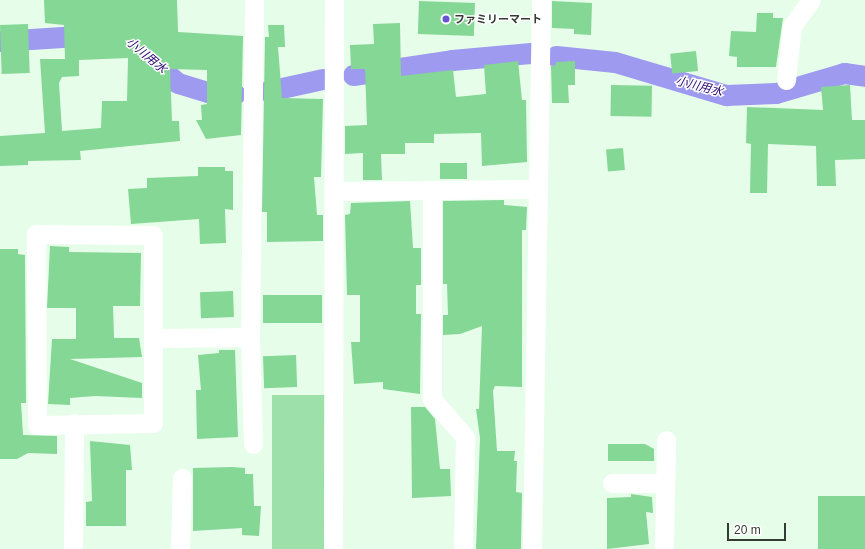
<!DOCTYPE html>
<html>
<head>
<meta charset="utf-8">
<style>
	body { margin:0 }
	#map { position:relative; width:865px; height:549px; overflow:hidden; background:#e6fde9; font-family:Helvetica,"Noto Sans JP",sans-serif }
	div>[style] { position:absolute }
	.green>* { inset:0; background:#9de0a9; transform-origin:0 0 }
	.canal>* { height:21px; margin:-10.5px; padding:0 10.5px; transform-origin:10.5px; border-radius:10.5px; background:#9e9af0 }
	.building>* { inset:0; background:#84d795; transform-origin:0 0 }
	.minor>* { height:19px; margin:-9.5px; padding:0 9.5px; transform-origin:9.5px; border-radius:9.5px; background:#fff }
	.dots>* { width:11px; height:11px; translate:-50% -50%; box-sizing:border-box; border:2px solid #fff; border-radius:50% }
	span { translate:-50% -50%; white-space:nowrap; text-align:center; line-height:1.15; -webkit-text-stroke:3px #fff; paint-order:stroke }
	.poi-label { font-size:11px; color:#333c34; font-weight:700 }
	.left { translate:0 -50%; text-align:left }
	.water-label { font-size:12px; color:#28096f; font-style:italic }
	.scale { position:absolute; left:727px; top:523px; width:59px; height:18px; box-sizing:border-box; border:2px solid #333c34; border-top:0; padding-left:5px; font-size:12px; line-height:14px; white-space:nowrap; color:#333c34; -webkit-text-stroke:3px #fff; paint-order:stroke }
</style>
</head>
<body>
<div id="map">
	<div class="green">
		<div style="left:325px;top:395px;width:154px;height:53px;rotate:90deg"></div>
	</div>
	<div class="canal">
		<div style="left:0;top:41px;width:93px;rotate:-3.7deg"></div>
		<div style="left:556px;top:56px;width:59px;rotate:5.8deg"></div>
		<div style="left:615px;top:62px;width:116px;rotate:16.6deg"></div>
		<div style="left:726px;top:95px;width:50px;rotate:-2.3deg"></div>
		<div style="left:776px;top:93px;width:71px;rotate:-16.4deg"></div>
		<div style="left:844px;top:73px;width:21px;rotate:8deg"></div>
		<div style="left:148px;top:58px;width:39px;rotate:40deg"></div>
		<div style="left:178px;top:83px;width:41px;rotate:17.1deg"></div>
		<div style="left:217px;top:95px;width:18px;rotate:-3deg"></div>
		<div style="left:353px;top:75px;width:100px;rotate:-8.6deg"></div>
		<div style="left:452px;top:60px;width:79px;rotate:-5.1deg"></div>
		<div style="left:268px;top:91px;width:56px;rotate:-12.3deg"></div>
	</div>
	<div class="building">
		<div style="clip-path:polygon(evenodd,44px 0,177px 0,178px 32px,243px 36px,241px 135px,206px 139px,196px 120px,202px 120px,201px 105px,207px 104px,207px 70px,170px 69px,172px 121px,179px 121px,180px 141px,80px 151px,81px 160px,28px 161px,28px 165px,0 166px,0 136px,45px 133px,40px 59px,65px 59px,64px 25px,45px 23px,44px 0,128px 58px,127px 101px,102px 101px,101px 128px,62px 131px,59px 83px,62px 77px,79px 76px,79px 60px,128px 58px)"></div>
		<div style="left:419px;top:1px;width:56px;height:33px;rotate:2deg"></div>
		<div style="clip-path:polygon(552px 1px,592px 3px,591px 35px,574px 34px,574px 29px,552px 28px)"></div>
		<div style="clip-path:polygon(757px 13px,773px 13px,773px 18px,783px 18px,776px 67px,737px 67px,737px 57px,729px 56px,731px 31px,756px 32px)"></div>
		<div style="clip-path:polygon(400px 23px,401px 76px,453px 70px,456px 97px,486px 94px,484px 65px,518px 61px,522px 100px,526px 100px,527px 162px,482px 166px,481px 133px,434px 134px,434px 143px,405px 143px,405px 154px,381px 154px,382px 180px,363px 180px,363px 153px,345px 154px,345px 126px,367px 125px,365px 69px,351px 69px,350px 45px,374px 44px,373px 24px)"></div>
		<div style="left:28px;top:24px;width:49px;height:28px;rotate:88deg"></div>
		<div style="clip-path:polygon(268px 25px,284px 25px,285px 47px,278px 47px,282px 98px,323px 99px,321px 177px,314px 177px,317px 215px,323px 215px,323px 241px,267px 242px,267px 212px,262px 212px,265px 37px,269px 37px)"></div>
		<div style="left:696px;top:51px;width:20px;height:26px;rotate:84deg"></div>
		<div style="clip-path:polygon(575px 61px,575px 85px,568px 85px,569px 103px,552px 103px,551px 66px,556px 65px,556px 62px)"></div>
		<div style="left:611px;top:85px;width:41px;height:31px;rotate:1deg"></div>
		<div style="clip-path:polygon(850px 85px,852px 120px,865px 120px,865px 159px,835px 160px,836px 186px,817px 186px,816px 146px,768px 144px,767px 193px,750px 193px,751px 144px,746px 143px,747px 107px,823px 110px,821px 87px)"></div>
		<div style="left:623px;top:148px;width:22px;height:17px;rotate:85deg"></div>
		<div style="left:467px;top:163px;width:16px;height:27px;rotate:90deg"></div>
		<div style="clip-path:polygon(198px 167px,225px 167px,225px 171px,233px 171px,233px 210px,225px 209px,226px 243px,200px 244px,199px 219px,131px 224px,128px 189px,147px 188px,147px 178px,198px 176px)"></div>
		<div style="clip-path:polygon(504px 200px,504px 205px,527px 207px,526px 230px,522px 230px,522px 387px,495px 386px,493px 391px,497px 451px,515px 451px,514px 461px,517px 461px,516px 492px,522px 493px,521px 549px,476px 549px,480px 438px,476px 409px,479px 409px,482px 326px,460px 334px,443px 335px,443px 315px,448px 315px,447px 284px,443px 284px,443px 201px)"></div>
		<div style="clip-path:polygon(410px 201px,413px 248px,421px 248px,421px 285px,416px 285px,416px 314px,421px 314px,420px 394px,383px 389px,383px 382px,354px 384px,351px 342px,360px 342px,360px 295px,347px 295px,345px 215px,350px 214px,351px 203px)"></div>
		<div style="clip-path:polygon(50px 246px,69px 247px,69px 252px,141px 253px,140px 306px,113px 306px,114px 338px,139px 338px,142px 357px,70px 359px,142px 383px,142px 398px,95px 396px,70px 398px,70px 405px,48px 404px,52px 339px,76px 339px,76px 308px,47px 308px)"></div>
		<div style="clip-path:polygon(0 249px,18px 249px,18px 254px,25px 255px,26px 403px,21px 403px,23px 435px,57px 436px,57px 454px,28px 453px,17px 459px,0 459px)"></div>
		<div style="left:233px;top:291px;width:26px;height:33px;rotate:88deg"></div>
		<div style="left:263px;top:295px;width:59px;height:28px"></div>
		<div style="clip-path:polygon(219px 350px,235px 350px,238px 437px,197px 439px,196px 390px,201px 390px,198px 355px,219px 353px)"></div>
		<div style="left:296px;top:355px;width:32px;height:33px;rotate:88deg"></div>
		<div style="clip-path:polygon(411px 407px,425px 407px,435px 419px,440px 469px,450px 469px,451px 496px,412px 498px)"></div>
		<div style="clip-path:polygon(90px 441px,130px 445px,132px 470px,126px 470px,126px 526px,86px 526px,86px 502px,92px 501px)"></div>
		<div style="clip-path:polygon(608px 444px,645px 444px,654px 449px,654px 461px,608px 461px)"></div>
		<div style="clip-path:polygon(232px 467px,245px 468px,245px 474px,253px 474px,254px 506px,261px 506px,259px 536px,242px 535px,242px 528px,193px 531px,193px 468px)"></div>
		<div style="clip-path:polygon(631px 494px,652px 497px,653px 513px,646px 512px,649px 544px,607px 549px,607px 498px,631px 497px)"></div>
		<div style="left:818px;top:496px;width:47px;height:53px"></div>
	</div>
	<div class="minor">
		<div style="left:786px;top:80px;width:54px;rotate:-83.7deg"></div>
		<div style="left:792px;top:26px;width:32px;rotate:-54deg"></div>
		<div style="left:334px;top:191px;width:203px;rotate:-0.6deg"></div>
		<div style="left:432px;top:191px;width:208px;rotate:90deg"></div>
		<div style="left:432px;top:399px;width:50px;rotate:49deg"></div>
		<div style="left:465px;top:437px;width:112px;rotate:91deg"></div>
		<div style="left:36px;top:234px;width:117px;rotate:0.5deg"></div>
		<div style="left:153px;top:235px;width:188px;rotate:90deg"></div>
		<div style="left:153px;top:423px;width:116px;rotate:179deg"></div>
		<div style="left:37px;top:425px;width:191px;rotate:-90.3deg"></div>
		<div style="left:154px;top:338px;width:96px;rotate:-0.6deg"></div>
		<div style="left:253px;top:444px;width:107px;rotate:-91.6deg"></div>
		<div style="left:250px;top:337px;width:337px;rotate:-89.3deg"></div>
		<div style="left:612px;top:483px;width:53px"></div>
		<div style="left:73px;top:549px;width:126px;rotate:-89.5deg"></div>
		<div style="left:180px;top:549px;width:71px;rotate:-88.4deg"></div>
		<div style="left:333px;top:549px;width:549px;rotate:-89.9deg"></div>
		<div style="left:532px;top:549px;width:549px;rotate:-89.06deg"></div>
		<div style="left:664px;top:549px;width:109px;rotate:-88.9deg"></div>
	</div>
	<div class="dots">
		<div style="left:446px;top:19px;background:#6554cd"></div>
	</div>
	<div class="poi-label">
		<span class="left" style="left:454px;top:19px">ファミリーマート</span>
	</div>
	<div class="water-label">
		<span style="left:146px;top:56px;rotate:40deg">小川用水</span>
		<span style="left:699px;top:87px;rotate:14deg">小川用水</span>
	</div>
	<div class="scale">20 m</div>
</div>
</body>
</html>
